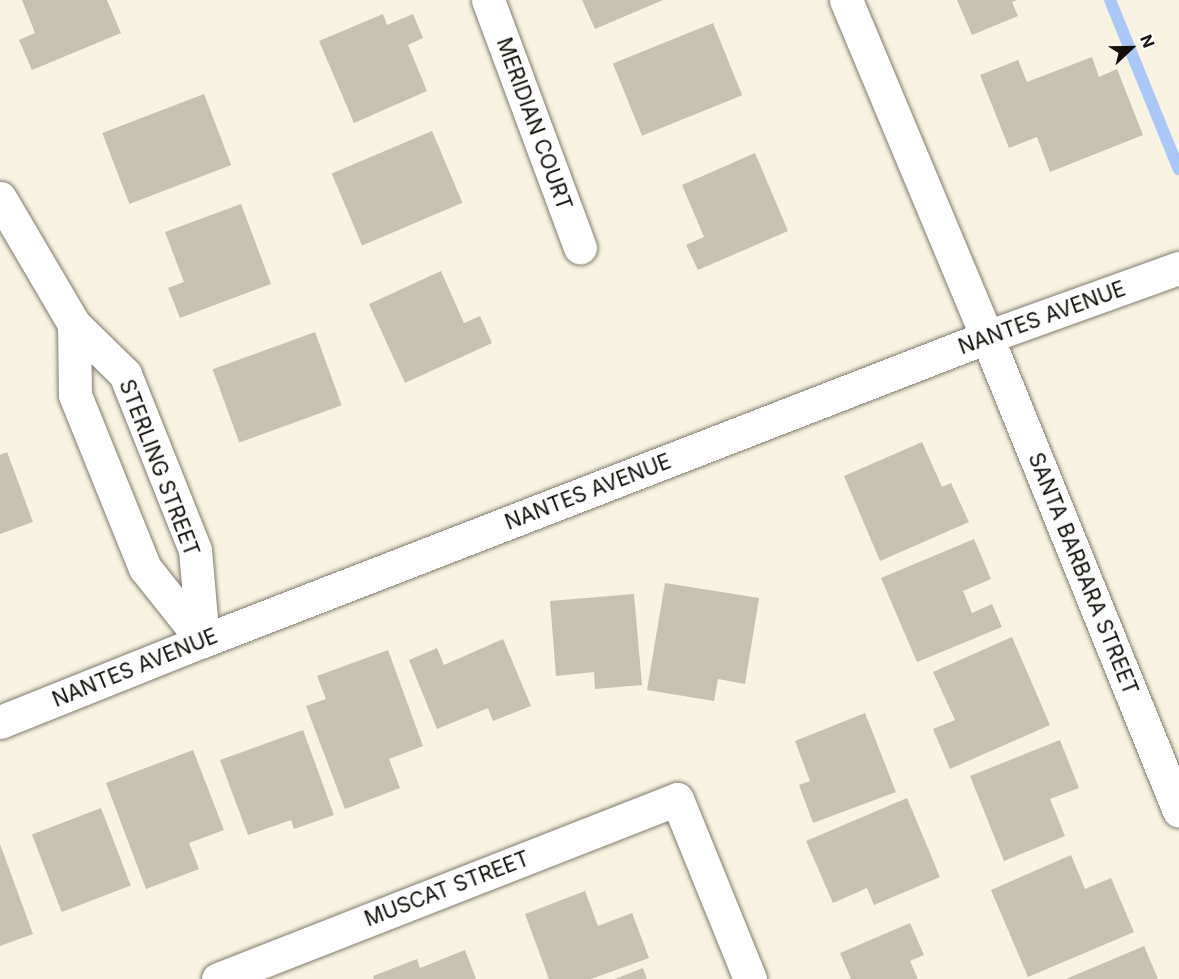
<!DOCTYPE html>
<html>
<head>
<meta charset="utf-8">
<style>
	body { margin:0 }
	#map { position:relative; width:1179px; height:979px; overflow:hidden; background:#f9f4e2; font-family:Inter,sans-serif }
	div>[style] { position:absolute }
	.stream>* { height:12px; margin:-6px; padding:0 6px; transform-origin:6px; border-radius:6px; background:#a9c8f9 }
	.building>* { inset:0; background:#c6c1b0; transform-origin:0 0 }
	.roads { filter:drop-shadow(0 0 2px #807b6c) drop-shadow(0 0 2px #807b6c) }
	.street>* { height:33px; margin:-16.5px; padding:0 16.5px; transform-origin:16.5px; border-radius:16.5px; background:#fff }
	span { translate:-50% -50%; white-space:nowrap; text-align:center; line-height:1.15; -webkit-text-stroke:5px #fff; paint-order:stroke }
	.street-label { font-size:21px; color:#110f09 }
	.north { position:absolute; left:1101px; top:18px; width:60px; height:60px; -webkit-text-stroke:4px #fff; paint-order:stroke; rotate:68deg; font-size:16px; font-weight:700; line-height:24px; text-align:center; color:#110f09 }
	.north::after { content:''; display:block; margin:auto; width:21px; height:27px; background:#110f09; clip-path:polygon(50% 0,100% 100%,50% 72%,0 100%) }
</style>
</head>
<body>
<div id="map">
	<div class="stream">
		<div style="left:1110px;top:0;width:183px;rotate:67.9deg"></div>
	</div>
	<div class="building">
		<div style="clip-path:polygon(22px 0,107px 0,121px 33px,32px 70px,19px 40px,35px 33px)"></div>
		<div style="clip-path:polygon(582px 0,663px 0,595px 29px)"></div>
		<div style="clip-path:polygon(957px 0,1017px 0,1012px 2px,1018px 16px,972px 35px)"></div>
		<div style="clip-path:polygon(383px 14px,387px 25px,413px 14px,423px 38px,408px 45px,427px 91px,354px 123px,319px 41px)"></div>
		<div style="left:713px;top:23px;width:78px;height:108px;rotate:68deg"></div>
		<div style="clip-path:polygon(1092px 57px,1099px 77px,1117px 69px,1143px 135px,1050px 172px,1037px 137px,1009px 148px,980px 75px,1018px 60px,1027px 82px)"></div>
		<div style="left:204px;top:94px;width:76px;height:109px;rotate:69deg"></div>
		<div style="left:432px;top:131px;width:78px;height:109px;rotate:67deg"></div>
		<div style="clip-path:polygon(755px 153px,788px 231px,698px 270px,686px 245px,704px 237px,682px 185px)"></div>
		<div style="clip-path:polygon(241px 204px,271px 284px,180px 318px,168px 288px,184px 282px,165px 232px)"></div>
		<div style="clip-path:polygon(441px 271px,464px 323px,480px 316px,492px 343px,405px 383px,369px 304px)"></div>
		<div style="left:315px;top:332px;width:78px;height:109px;rotate:70deg"></div>
		<div style="clip-path:polygon(922px 442px,942px 487px,951px 483px,969px 522px,880px 561px,844px 476px)"></div>
		<div style="clip-path:polygon(7px 452px,33px 522px,0 534px,0 455px)"></div>
		<div style="clip-path:polygon(974px 539px,991px 579px,963px 591px,972px 613px,992px 604px,1002px 627px,917px 662px,881px 578px)"></div>
		<div style="clip-path:polygon(665px 583px,759px 598px,745px 684px,718px 679px,714px 701px,647px 690px)"></div>
		<div style="clip-path:polygon(634px 594px,642px 685px,595px 689px,594px 672px,556px 676px,550px 601px)"></div>
		<div style="clip-path:polygon(1012px 637px,1050px 725px,950px 769px,933px 729px,955px 720px,933px 672px)"></div>
		<div style="clip-path:polygon(503px 639px,531px 706px,493px 721px,488px 708px,437px 729px,409px 660px,437px 648px,444px 665px)"></div>
		<div style="clip-path:polygon(388px 650px,423px 746px,389px 759px,400px 788px,345px 809px,306px 706px,326px 699px,317px 676px)"></div>
		<div style="clip-path:polygon(865px 713px,896px 792px,813px 823px,799px 785px,810px 781px,795px 741px)"></div>
		<div style="clip-path:polygon(303px 730px,334px 815px,294px 829px,291px 820px,248px 835px,220px 760px)"></div>
		<div style="clip-path:polygon(1060px 740px,1079px 788px,1050px 799px,1065px 836px,1004px 861px,970px 776px)"></div>
		<div style="clip-path:polygon(193px 750px,224px 830px,189px 843px,199px 869px,146px 889px,106px 783px)"></div>
		<div style="clip-path:polygon(907px 798px,940px 877px,874px 905px,867px 888px,833px 903px,806px 841px)"></div>
		<div style="left:101px;top:808px;width:83px;height:74px;rotate:69deg"></div>
		<div style="clip-path:polygon(0 844px,33px 934px,0 946px)"></div>
		<div style="clip-path:polygon(1071px 855px,1085px 889px,1111px 878px,1134px 932px,1028px 977px,991px 890px)"></div>
		<div style="clip-path:polygon(585px 891px,598px 926px,632px 913px,649px 958px,591px 979px,549px 979px,525px 914px)"></div>
		<div style="clip-path:polygon(910px 923px,924px 955px,910px 961px,918px 979px,851px 979px,840px 953px)"></div>
		<div style="clip-path:polygon(1144px 946px,1158px 979px,1066px 979px)"></div>
		<div style="clip-path:polygon(465px 950px,476px 979px,374px 979px,373px 976px,417px 959px,420px 968px)"></div>
		<div style="clip-path:polygon(643px 968px,647px 979px,615px 979px)"></div>
	</div>
	<div class="roads">
		<div class="street">
			<div style="left:488px;top:0;width:264px;rotate:69.6deg"></div>
			<div style="left:846px;top:0;width:365px;rotate:67.3deg"></div>
			<div style="left:987px;top:337px;width:511px;rotate:67.95deg"></div>
			<div style="left:0;top:198px;width:146px;rotate:59.6deg"></div>
			<div style="left:74px;top:324px;width:71px;rotate:44.4deg"></div>
			<div style="left:125px;top:374px;width:189px;rotate:68.3deg"></div>
			<div style="left:195px;top:550px;width:91px;rotate:85deg"></div>
			<div style="left:74px;top:324px;width:71px;rotate:89.2deg"></div>
			<div style="left:75px;top:395px;width:187px;rotate:68deg"></div>
			<div style="left:145px;top:568px;width:93px;rotate:51.5deg"></div>
			<div style="left:0;top:722px;width:219px;rotate:-21.8deg"></div>
			<div style="left:203px;top:641px;width:841px;rotate:-21.19deg"></div>
			<div style="left:987px;top:337px;width:204px;rotate:-19.8deg"></div>
			<div style="left:218px;top:979px;width:493px;rotate:-21.4deg"></div>
			<div style="left:677px;top:799px;width:194px;rotate:67.9deg"></div>
		</div>
	</div>
	<div class="street-label">
		<span style="left:534px;top:124px;rotate:70deg">MERIDIAN COURT</span>
		<span style="left:1042px;top:318px;rotate:-20deg">NANTES AVENUE</span>
		<span style="left:159px;top:468px;rotate:69deg">STERLING STREET</span>
		<span style="left:588px;top:492px;rotate:-21deg">NANTES AVENUE</span>
		<span style="left:1083px;top:574px;rotate:68deg">SANTA BARBARA STREET</span>
		<span style="left:135px;top:668px;rotate:-22deg">NANTES AVENUE</span>
		<span style="left:447px;top:889px;rotate:-21deg">MUSCAT STREET</span>
	</div>
	<div class="north">N</div>
</div>
</body>
</html>
